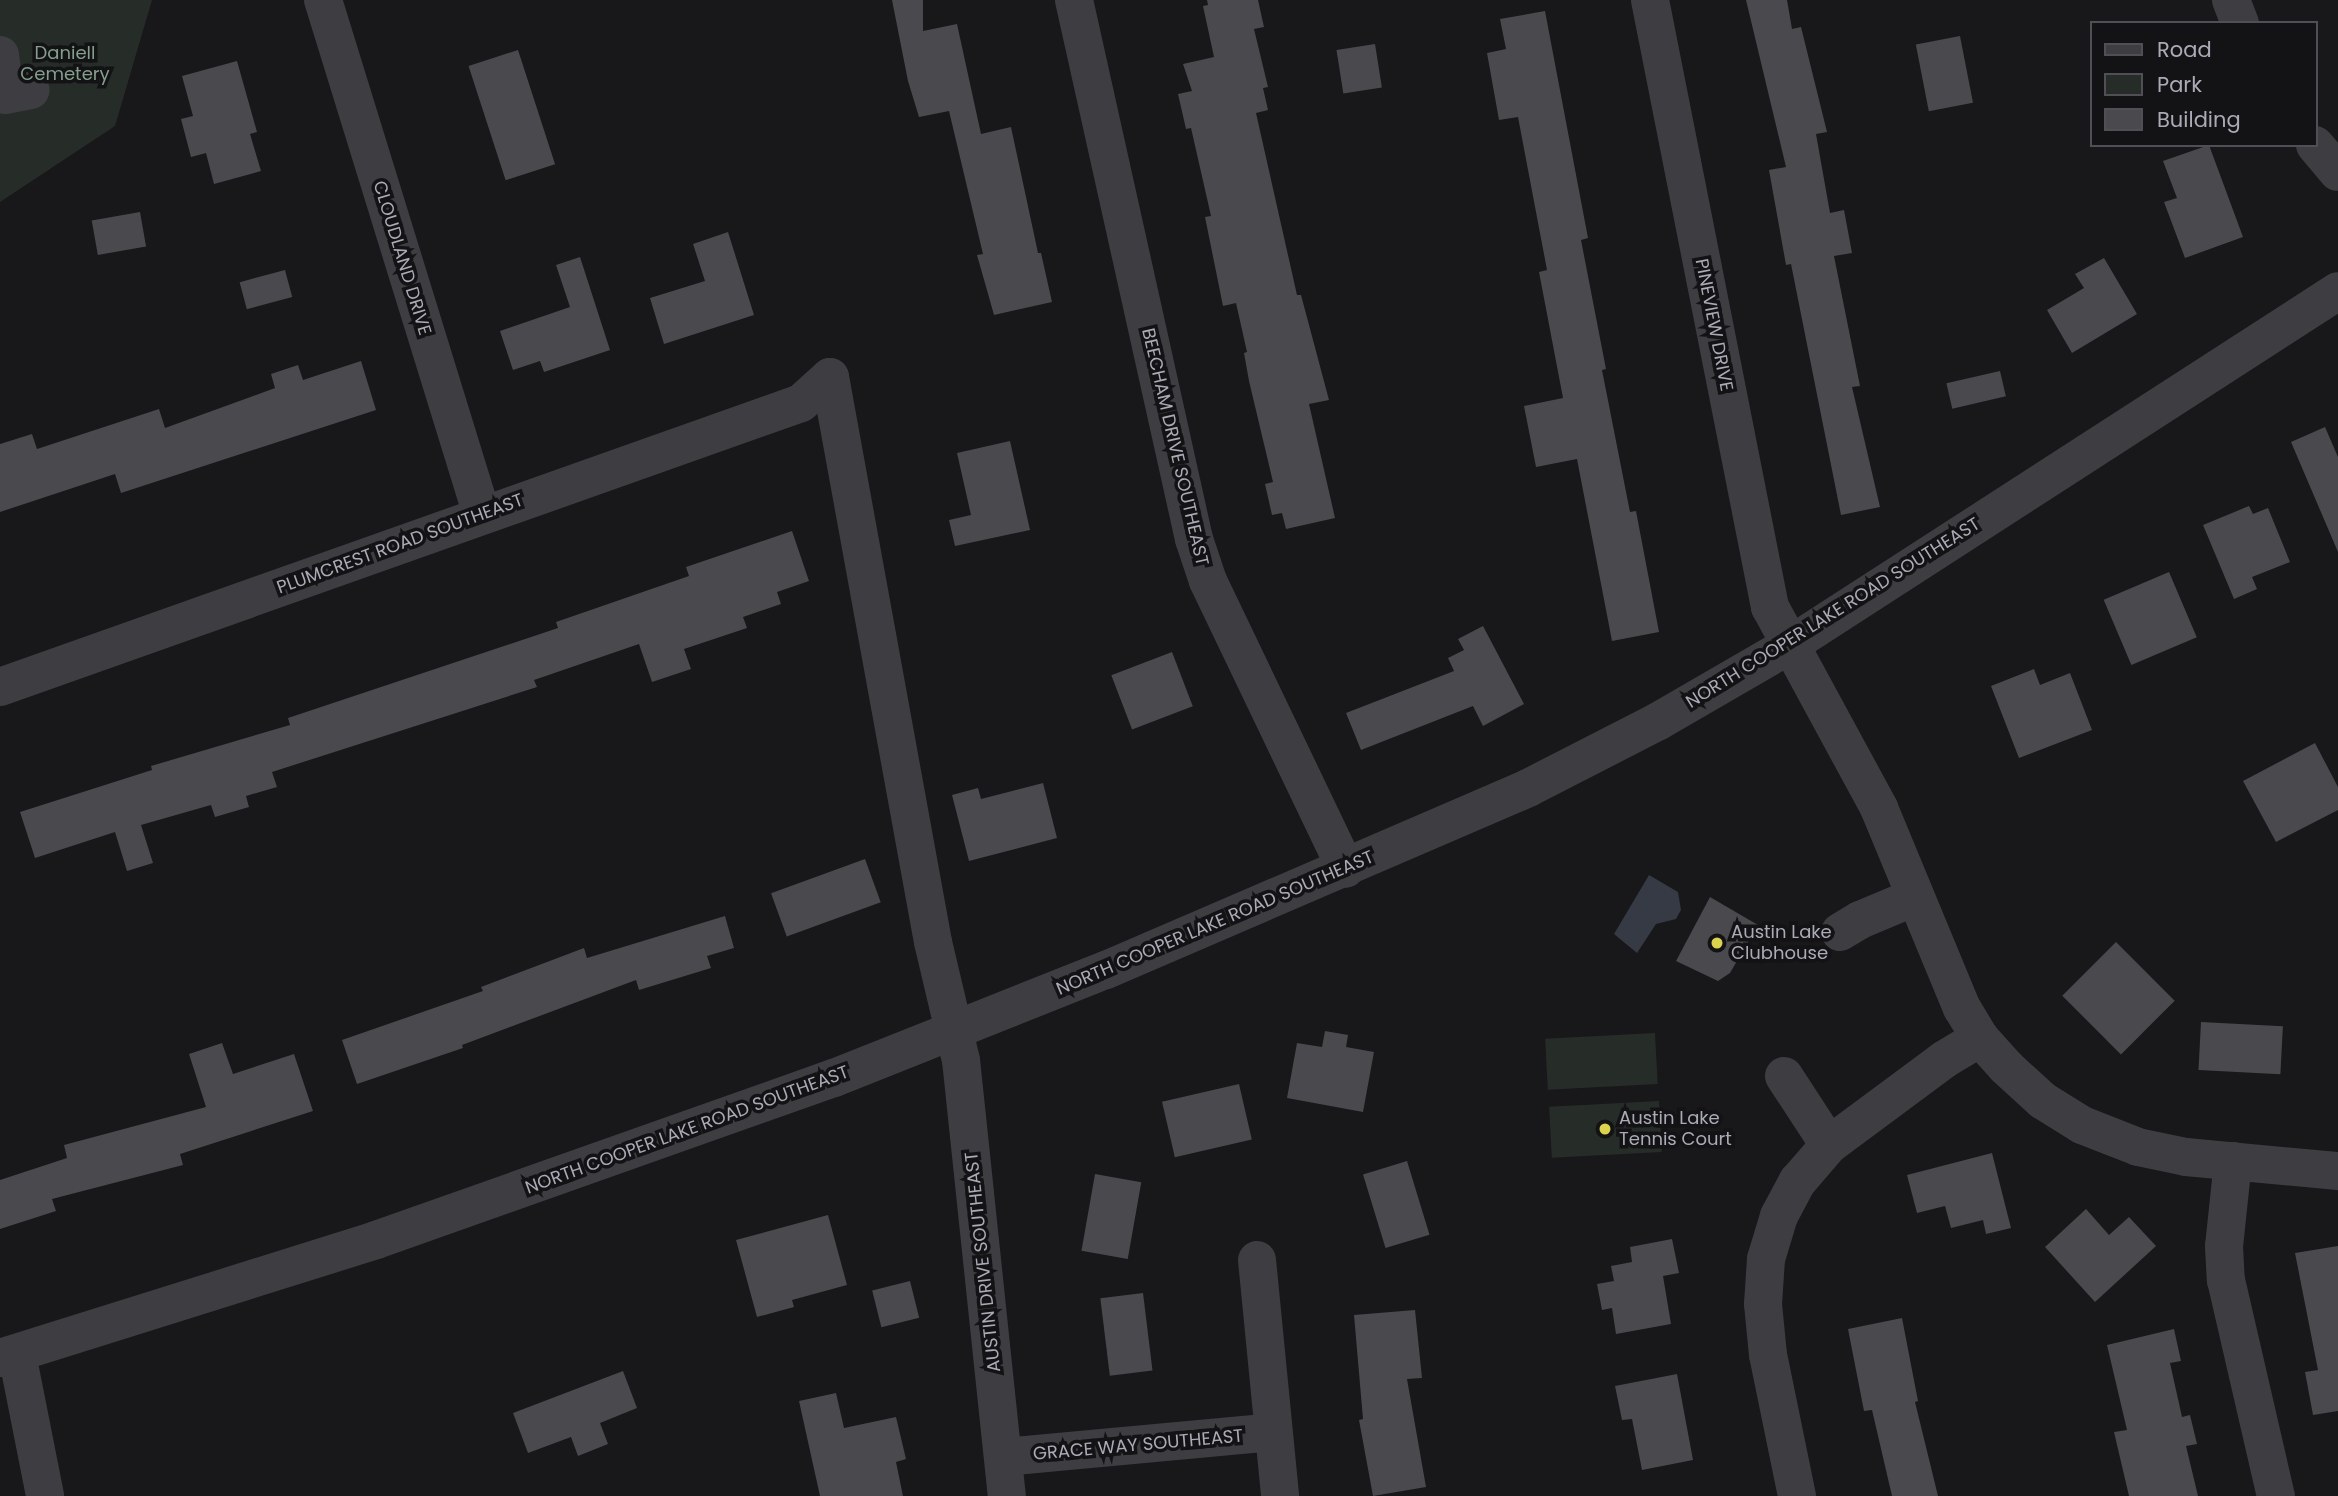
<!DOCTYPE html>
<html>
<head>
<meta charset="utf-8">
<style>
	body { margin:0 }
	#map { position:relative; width:2338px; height:1496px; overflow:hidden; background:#181719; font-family:Poppins,sans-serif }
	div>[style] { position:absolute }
	.green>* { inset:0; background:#262d29; transform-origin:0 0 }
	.water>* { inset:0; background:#363a44 }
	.building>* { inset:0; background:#4a494e; transform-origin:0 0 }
	.minor>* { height:38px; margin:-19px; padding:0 19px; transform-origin:19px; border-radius:19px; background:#3e3e42 }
	.dots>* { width:19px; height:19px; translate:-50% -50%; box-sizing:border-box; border:4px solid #131214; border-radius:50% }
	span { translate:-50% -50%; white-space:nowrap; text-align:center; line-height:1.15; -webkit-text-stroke:7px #131214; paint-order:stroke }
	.park-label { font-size:18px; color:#849f8d }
	.street-label { font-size:18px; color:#ababb7 }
	.poi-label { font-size:18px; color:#ababb7 }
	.left { translate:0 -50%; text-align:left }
	.legend { position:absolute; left:2090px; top:21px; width:228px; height:126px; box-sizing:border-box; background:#131214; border:2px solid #504f55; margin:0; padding:9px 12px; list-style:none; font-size:21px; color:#ababb7 }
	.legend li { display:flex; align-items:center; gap:14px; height:35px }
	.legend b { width:35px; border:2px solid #504f55 }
</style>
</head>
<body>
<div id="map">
	<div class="green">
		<div style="clip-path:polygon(0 0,152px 0,115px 126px,0 202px)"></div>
		<div style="left:1655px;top:1033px;width:51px;height:110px;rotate:87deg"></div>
		<div style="left:1659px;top:1101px;width:51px;height:110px;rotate:87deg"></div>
	</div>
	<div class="water">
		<div style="clip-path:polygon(1649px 875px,1678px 892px,1681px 910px,1676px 919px,1656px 924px,1637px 953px,1614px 934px)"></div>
	</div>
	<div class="building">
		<div style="clip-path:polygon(892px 0,923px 0,923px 31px,957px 24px,981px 134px,1011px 127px,1038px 253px,1041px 253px,1052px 302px,994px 315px,977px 255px,983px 254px,949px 111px,919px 117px,908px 81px)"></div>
		<div style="clip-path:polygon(1207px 0,1258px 0,1264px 27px,1254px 29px,1268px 87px,1263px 88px,1268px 110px,1256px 113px,1297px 295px,1301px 295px,1329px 400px,1309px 404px,1335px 518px,1286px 529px,1282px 513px,1272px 515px,1265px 484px,1273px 482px,1249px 381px,1244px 353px,1247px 352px,1236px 303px,1223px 306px,1205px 217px,1211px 216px,1191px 128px,1186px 129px,1178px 94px,1192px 91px,1183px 64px,1214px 57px,1203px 6px,1208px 5px)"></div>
		<div style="clip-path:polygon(1746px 0,1787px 0,1792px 29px,1801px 27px,1827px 132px,1816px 134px,1830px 213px,1844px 210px,1852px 253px,1834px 256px,1860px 386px,1852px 387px,1880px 507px,1841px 515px,1791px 264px,1786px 265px,1769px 170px,1786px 167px)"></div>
		<div style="clip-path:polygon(1545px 11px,1588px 238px,1581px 240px,1606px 369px,1602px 370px,1630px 512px,1636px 511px,1659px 632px,1612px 641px,1577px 459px,1536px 467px,1524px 406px,1563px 398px,1539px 272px,1547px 270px,1518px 117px,1499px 120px,1487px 53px,1506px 49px,1500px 19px)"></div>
		<div style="left:1960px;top:36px;width:68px;height:45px;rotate:79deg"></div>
		<div style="left:1375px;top:44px;width:44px;height:39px;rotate:81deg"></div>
		<div style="left:518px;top:50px;width:120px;height:52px;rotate:72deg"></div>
		<div style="clip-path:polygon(237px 61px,257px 132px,250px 134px,261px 171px,214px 184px,206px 153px,191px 157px,181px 119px,193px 116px,182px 76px)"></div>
		<div style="clip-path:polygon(2209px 145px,2243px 237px,2185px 258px,2164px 202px,2177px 198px,2163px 161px)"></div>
		<div style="left:140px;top:212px;width:35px;height:49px;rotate:80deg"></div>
		<div style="clip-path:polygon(728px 232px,754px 315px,664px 344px,650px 298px,705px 281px,693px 244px)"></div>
		<div style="clip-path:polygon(580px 257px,610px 350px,544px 372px,540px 361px,513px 370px,500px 331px,570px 307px,556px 265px)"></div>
		<div style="clip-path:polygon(2104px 258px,2137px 314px,2072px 353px,2047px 310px,2084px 288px,2075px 274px)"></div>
		<div style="left:285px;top:270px;width:28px;height:47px;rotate:75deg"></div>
		<div style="clip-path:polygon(361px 361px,376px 410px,121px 493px,115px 474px,0 512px,0 444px,32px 434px,37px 449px,159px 409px,165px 428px,275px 388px,271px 374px,298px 365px,303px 380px)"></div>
		<div style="left:2000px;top:371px;width:26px;height:55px;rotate:77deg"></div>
		<div style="clip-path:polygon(2325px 427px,2338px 457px,2338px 552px,2291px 442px)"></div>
		<div style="clip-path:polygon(1010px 441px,1030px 530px,955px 546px,949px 520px,971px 515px,957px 453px)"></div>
		<div style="clip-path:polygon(2249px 506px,2253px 514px,2268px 508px,2290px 562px,2252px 577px,2257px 589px,2234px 599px,2203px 525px)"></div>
		<div style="clip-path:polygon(792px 531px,809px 581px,777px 592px,781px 604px,743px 617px,747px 628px,684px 649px,691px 669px,652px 682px,639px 644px,534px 680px,537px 687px,272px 772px,277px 787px,246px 796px,249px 807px,215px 817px,211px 805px,141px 825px,153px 863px,127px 871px,115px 832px,35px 858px,20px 812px,152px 770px,151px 766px,290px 725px,288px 718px,558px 628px,556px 622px,689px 576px,686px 567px)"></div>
		<div style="left:2169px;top:572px;width:71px;height:71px;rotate:67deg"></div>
		<div style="clip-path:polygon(1483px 626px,1524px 704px,1483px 726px,1473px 706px,1361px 750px,1346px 713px,1454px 671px,1448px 658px,1464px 650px,1458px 639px)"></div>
		<div style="left:1172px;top:652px;width:58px;height:65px;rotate:69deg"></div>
		<div style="clip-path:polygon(2034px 669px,2040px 685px,2070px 673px,2092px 730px,2019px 758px,1991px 686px)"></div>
		<div style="clip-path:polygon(2315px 743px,2338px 787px,2338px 810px,2276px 842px,2243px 781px)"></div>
		<div style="clip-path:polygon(1043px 783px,1057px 838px,969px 861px,952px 795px,978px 788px,981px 799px)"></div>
		<div style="left:865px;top:859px;width:46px;height:100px;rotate:70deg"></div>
		<div style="clip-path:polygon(1710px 897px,1758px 925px,1730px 973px,1718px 981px,1676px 961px)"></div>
		<div style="clip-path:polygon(725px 916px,734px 948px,707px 956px,711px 968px,639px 990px,636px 980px,462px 1045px,463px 1048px,357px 1084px,342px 1040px,483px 991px,481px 987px,584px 948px,587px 958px)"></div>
		<div style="left:2116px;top:942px;width:83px;height:76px;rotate:45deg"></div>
		<div style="left:2201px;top:1022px;width:82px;height:48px;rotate:3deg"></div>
		<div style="clip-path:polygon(1325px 1031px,1348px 1035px,1346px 1047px,1374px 1052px,1363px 1112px,1287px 1098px,1297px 1043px,1322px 1047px)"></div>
		<div style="clip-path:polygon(222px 1043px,233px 1074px,294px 1054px,313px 1111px,180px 1154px,183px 1165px,52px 1199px,56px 1211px,0 1229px,0 1180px,67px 1158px,64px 1145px,206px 1107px,189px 1054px)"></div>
		<div style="left:1239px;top:1084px;width:57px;height:79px;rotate:77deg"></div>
		<div style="clip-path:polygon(1992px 1153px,2011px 1228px,1986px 1234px,1983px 1220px,1951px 1228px,1945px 1206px,1917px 1213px,1907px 1175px)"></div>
		<div style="left:1407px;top:1161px;width:77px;height:46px;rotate:73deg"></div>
		<div style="left:1095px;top:1174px;width:47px;height:78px;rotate:10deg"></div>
		<div style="clip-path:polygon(2086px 1209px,2109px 1235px,2129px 1217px,2156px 1246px,2095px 1302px,2045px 1247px)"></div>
		<div style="clip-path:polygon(828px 1215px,847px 1285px,792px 1300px,794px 1307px,757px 1317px,736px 1240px)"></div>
		<div style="clip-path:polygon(1672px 1239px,1679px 1273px,1663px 1276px,1671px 1324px,1616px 1334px,1612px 1308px,1602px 1310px,1597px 1284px,1614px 1281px,1611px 1266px,1632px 1262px,1630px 1247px)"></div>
		<div style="clip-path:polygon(2338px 1246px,2338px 1411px,2313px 1415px,2305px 1372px,2318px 1370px,2295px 1253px)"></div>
		<div style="left:910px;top:1281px;width:38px;height:39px;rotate:76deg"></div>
		<div style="left:1143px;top:1293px;width:78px;height:43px;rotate:83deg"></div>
		<div style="clip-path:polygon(1415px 1310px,1422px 1378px,1407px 1379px,1426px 1487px,1373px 1496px,1359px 1420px,1363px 1419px,1354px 1315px)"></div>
		<div style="clip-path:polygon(1902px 1318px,1918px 1401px,1915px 1402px,1938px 1496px,1892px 1496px,1872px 1410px,1864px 1411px,1848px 1329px)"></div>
		<div style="clip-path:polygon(2174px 1329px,2181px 1361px,2170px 1363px,2182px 1417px,2190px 1415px,2197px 1444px,2186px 1446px,2198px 1496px,2129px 1496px,2114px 1432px,2127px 1430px,2107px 1345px)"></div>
		<div style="clip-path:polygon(623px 1371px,637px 1408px,600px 1423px,608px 1444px,578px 1456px,571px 1437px,528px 1453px,513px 1413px)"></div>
		<div style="clip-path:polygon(1677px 1374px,1693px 1460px,1642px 1470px,1632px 1419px,1622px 1420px,1615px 1386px)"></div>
		<div style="clip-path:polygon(836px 1393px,844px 1428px,896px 1417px,906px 1459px,896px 1462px,903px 1496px,820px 1496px,799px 1401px)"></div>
	</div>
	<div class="minor">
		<div style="left:323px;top:0;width:539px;rotate:72.84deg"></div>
		<div style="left:1074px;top:0;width:552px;rotate:77.45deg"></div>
		<div style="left:1194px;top:539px;width:44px;rotate:71.6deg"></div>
		<div style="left:1208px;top:581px;width:319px;rotate:64.4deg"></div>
		<div style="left:1650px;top:0;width:619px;rotate:78.82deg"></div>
		<div style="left:1770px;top:607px;width:229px;rotate:61.5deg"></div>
		<div style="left:1879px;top:808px;width:217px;rotate:67.5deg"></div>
		<div style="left:1962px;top:1008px;width:35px;rotate:59deg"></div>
		<div style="left:1980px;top:1038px;width:39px;rotate:48deg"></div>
		<div style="left:2006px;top:1067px;width:49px;rotate:42.5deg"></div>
		<div style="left:2042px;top:1100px;width:47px;rotate:32deg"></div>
		<div style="left:2082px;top:1125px;width:60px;rotate:21.4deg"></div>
		<div style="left:2138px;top:1147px;width:49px;rotate:11.8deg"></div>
		<div style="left:2186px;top:1157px;width:153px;rotate:5.3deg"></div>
		<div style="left:2231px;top:0;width:25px;rotate:69deg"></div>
		<div style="left:0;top:55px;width:40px;rotate:82.9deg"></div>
		<div style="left:5px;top:95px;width:26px;rotate:-11deg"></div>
		<div style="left:2315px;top:145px;width:35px;rotate:50deg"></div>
		<div style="left:0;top:687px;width:850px;rotate:-19.52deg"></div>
		<div style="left:801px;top:403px;width:39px;rotate:-42deg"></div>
		<div style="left:830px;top:377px;width:574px;rotate:79.67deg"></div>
		<div style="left:933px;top:942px;width:121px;rotate:76.7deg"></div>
		<div style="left:961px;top:1060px;width:438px;rotate:84deg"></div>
		<div style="left:1840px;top:932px;width:23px;rotate:-31deg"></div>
		<div style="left:1860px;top:920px;width:60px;rotate:-22.7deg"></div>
		<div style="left:1784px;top:1076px;width:82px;rotate:56.9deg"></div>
		<div style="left:2233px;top:1161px;width:85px;rotate:96deg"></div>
		<div style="left:2224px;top:1246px;width:34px;rotate:87deg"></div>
		<div style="left:2226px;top:1280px;width:222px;rotate:77deg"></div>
		<div style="left:1257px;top:1260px;width:237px;rotate:84.4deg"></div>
		<div style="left:17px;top:1354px;width:145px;rotate:78.8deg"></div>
		<div style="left:0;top:1358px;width:394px;rotate:-17.4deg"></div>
		<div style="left:376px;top:1240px;width:486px;rotate:-19.5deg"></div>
		<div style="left:834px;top:1078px;width:293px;rotate:-21.7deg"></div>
		<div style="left:1106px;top:970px;width:460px;rotate:-23.3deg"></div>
		<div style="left:1528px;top:788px;width:145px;rotate:-27.1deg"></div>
		<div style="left:1657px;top:722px;width:154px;rotate:-30.1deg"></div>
		<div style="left:1790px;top:645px;width:652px;rotate:-32.86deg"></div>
		<div style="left:1004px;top:1457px;width:270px;rotate:-5.3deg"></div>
		<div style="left:1797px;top:1496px;width:144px;rotate:-101.6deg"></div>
		<div style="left:1768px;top:1355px;width:51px;rotate:-95.6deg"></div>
		<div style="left:1763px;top:1304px;width:45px;rotate:-86.2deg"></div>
		<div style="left:1766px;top:1259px;width:45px;rotate:-73.2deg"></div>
		<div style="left:1779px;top:1216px;width:40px;rotate:-62deg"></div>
		<div style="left:1798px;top:1181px;width:48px;rotate:-49.3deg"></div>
		<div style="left:1829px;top:1145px;width:144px;rotate:-36.6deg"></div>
		<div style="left:1945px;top:1059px;width:41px;rotate:-31deg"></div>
	</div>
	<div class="dots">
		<div style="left:1717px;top:943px;background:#dbd24d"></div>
		<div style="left:1605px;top:1129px;background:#dbd24d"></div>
	</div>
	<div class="park-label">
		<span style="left:65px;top:64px">Daniell<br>Cemetery</span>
	</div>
	<div class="street-label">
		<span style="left:402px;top:258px;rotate:73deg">CLOUDLAND DRIVE</span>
		<span style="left:1714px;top:325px;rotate:79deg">PINEVIEW DRIVE</span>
		<span style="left:1175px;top:447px;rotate:77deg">BEECHAM DRIVE SOUTHEAST</span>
		<span style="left:400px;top:544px;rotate:-20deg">PLUMCREST ROAD SOUTHEAST</span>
		<span style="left:1833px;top:613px;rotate:-32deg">NORTH COOPER LAKE ROAD SOUTHEAST</span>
		<span style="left:1215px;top:923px;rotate:-23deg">NORTH COOPER LAKE ROAD SOUTHEAST</span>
		<span style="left:687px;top:1130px;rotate:-20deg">NORTH COOPER LAKE ROAD SOUTHEAST</span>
		<span style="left:983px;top:1262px;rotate:-96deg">AUSTIN DRIVE SOUTHEAST</span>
		<span style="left:1138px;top:1445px;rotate:-5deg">GRACE WAY SOUTHEAST</span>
	</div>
	<div class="poi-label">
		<span class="left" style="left:1731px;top:943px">Austin Lake<br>Clubhouse</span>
		<span class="left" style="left:1619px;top:1129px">Austin Lake<br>Tennis Court</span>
	</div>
	<ul class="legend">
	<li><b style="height:9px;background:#3e3e42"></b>Road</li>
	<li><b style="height:19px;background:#262d29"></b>Park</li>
	<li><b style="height:19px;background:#4a494e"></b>Building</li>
	</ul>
</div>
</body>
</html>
